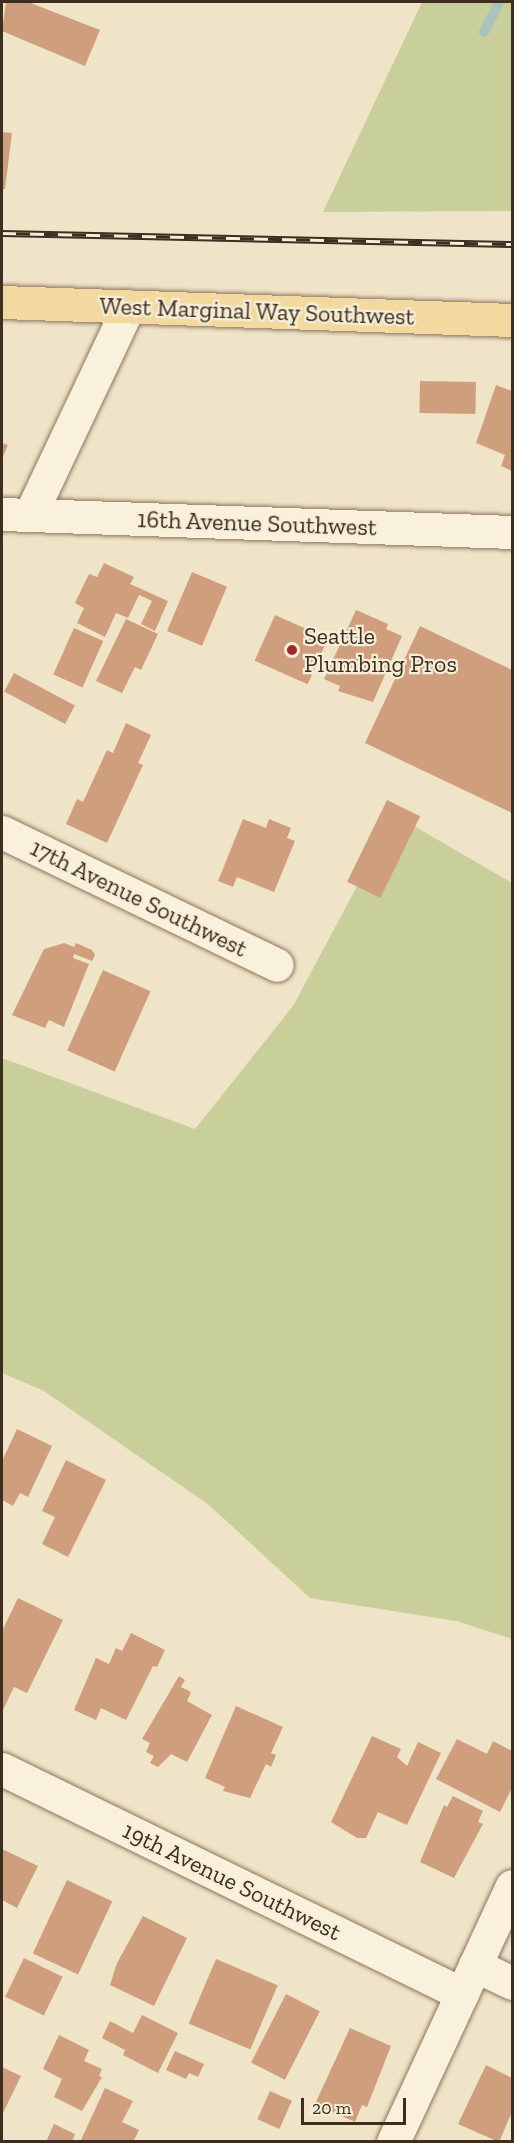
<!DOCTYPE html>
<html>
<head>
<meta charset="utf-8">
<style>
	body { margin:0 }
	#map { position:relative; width:514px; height:2143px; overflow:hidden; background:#f0e4c8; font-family:"Zilla Slab",serif }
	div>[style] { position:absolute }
	.green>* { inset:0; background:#c9cf9b }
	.stream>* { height:10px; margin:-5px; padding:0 5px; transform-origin:5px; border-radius:5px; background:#a9c4bc }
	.building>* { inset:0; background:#cf9f7d; transform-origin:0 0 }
	.roads { filter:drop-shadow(0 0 2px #8d765c) drop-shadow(0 0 2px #8d765c) }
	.minor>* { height:33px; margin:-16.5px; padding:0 16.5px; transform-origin:16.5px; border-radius:16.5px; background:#faf1dc }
	.major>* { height:33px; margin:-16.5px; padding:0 16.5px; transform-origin:16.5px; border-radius:16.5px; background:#f3d9a0 }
	.rail>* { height:7px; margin-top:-3.5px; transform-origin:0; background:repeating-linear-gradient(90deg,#f7eed8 0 14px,#3d2e20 0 28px); box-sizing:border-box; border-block:2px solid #3d2e20 }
	.dots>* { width:16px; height:16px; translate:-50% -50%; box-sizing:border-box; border:3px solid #f7eed8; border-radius:50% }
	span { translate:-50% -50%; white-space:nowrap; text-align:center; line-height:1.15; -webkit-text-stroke:4.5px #f7eed8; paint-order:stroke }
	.street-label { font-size:24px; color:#3d2e20 }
	.poi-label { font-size:24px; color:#3d2e20 }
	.left { translate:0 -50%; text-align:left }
	.frame { position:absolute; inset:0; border:3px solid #3d2e20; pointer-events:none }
	.scale { position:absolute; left:301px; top:2098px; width:105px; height:27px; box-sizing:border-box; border:3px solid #3d2e20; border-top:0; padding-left:8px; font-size:18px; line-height:21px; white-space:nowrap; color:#3d2e20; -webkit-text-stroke:4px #f7eed8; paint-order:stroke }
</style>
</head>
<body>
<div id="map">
	<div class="green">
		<div style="clip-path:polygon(422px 2px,512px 2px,512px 211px,323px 212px)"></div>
		<div style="clip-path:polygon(395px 815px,512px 883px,512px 1639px,456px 1621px,310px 1598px,209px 1505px,44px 1391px,2px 1373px,2px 1058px,195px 1129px,293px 1006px)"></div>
	</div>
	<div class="stream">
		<div style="left:484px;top:32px;width:34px;rotate:-63deg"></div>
	</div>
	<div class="building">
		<div style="clip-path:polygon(6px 2px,28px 2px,100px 30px,85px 66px,2px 31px)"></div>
		<div style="clip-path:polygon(2px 132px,12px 133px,5px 189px,2px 189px)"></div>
		<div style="left:420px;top:381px;width:56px;height:32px;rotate:1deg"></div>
		<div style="clip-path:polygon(496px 385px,512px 391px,512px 471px,501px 466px,505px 455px,476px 443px)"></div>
		<div style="clip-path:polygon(2px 443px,8px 445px,2px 459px)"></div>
		<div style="clip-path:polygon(104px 563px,134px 577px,130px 584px,168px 601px,155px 631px,141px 624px,152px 601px,139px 595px,128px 618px,116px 613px,105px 637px,77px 623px,84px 608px,75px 603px,89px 574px,97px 577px)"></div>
		<div style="left:192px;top:572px;width:38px;height:64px;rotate:23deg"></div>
		<div style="clip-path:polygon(356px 610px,388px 624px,386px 629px,402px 636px,373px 702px,338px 691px,340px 686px,324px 679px)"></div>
		<div style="left:275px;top:615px;width:58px;height:50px;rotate:24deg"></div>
		<div style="clip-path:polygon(126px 619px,158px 634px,141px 670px,135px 667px,122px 693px,96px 681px)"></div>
		<div style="clip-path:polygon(420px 626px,512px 670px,512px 813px,365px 743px)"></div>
		<div style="left:74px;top:628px;width:32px;height:51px;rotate:24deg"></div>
		<div style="left:14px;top:673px;width:69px;height:21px;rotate:28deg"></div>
		<div style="clip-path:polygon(126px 723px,151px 735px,138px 763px,143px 765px,107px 843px,66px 824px,77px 799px,83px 802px,107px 750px,113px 753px)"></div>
		<div style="left:387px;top:800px;width:37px;height:91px;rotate:26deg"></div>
		<div style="clip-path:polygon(243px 819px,266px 828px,269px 819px,291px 828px,287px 838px,295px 841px,274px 892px,237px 877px,233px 887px,218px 881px)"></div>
		<div style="clip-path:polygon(64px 943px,74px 947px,76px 943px,92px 950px,95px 955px,92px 961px,74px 954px,73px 958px,89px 964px,64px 1027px,49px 1020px,45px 1028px,12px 1015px,44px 949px)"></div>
		<div style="left:103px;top:970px;width:52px;height:88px;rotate:24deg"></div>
		<div style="clip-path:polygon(17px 1429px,52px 1446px,28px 1497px,20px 1493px,13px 1506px,2px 1500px,2px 1461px)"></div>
		<div style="clip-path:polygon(66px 1460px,106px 1480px,68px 1557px,42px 1544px,55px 1517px,42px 1511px)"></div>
		<div style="clip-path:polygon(18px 1598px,63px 1620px,27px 1693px,14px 1687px,2px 1712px,2px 1631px)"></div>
		<div style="clip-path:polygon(131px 1633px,165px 1650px,157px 1667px,153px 1666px,126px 1720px,101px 1708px,96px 1720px,74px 1710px,96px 1658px,109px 1664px,116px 1648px,122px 1651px)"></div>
		<div style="clip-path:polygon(179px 1676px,185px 1680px,181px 1687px,191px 1692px,187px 1701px,212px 1715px,187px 1762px,171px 1754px,158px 1767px,150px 1763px,154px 1756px,146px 1752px,150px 1743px,142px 1739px)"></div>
		<div style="clip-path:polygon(236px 1706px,283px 1727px,271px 1753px,276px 1755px,271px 1767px,266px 1764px,250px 1798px,223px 1791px,225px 1787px,205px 1778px)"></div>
		<div style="clip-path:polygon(372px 1736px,401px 1749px,397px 1757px,407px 1766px,418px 1742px,441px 1753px,407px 1825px,378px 1812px,366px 1838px,357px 1838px,331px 1822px)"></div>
		<div style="clip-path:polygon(457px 1739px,487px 1754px,493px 1741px,512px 1751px,512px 1788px,500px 1812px,436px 1779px)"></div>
		<div style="clip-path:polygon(453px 1796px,483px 1811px,478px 1822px,483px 1824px,454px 1878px,420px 1862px,444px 1805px,447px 1807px)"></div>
		<div style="clip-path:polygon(2px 1849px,38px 1866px,17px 1908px,2px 1900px)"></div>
		<div style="left:67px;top:1880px;width:50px;height:81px;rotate:25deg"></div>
		<div style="clip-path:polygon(143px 1916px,187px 1938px,154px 2006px,110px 1985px,117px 1963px)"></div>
		<div style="left:24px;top:1958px;width:43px;height:43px;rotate:26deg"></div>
		<div style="left:216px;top:1959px;width:67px;height:70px;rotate:23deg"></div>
		<div style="left:286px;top:1994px;width:38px;height:77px;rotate:27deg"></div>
		<div style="clip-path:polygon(142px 2015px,178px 2033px,158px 2073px,123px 2055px,125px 2050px,102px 2038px,110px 2021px,133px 2033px)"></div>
		<div style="clip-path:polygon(350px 2028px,391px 2046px,367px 2107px,362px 2105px,355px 2122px,315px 2104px)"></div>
		<div style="clip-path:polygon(59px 2035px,89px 2050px,84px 2061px,102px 2069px,99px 2076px,102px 2077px,82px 2111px,54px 2097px,62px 2079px,43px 2069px)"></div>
		<div style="clip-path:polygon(175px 2051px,204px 2064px,198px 2077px,189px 2073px,186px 2079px,166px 2070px)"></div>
		<div style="clip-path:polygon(486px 2065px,512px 2078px,512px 2112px,499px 2142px,458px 2124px)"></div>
		<div style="clip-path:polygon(2px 2067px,21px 2076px,2px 2115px)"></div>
		<div style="clip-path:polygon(105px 2088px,133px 2101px,122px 2122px,139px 2130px,133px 2142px,80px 2142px)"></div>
		<div style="left:270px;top:2091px;width:24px;height:31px;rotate:24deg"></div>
		<div style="clip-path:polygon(54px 2124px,75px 2134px,72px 2142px,46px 2142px)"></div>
	</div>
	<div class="roads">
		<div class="minor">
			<div style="left:2px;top:514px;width:510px;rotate:2.02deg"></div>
			<div style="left:30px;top:515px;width:231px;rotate:-64.7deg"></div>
			<div style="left:2px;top:832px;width:305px;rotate:25.8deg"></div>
			<div style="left:2px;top:1769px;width:512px;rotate:26.06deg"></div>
			<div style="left:475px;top:1965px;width:41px;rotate:25.9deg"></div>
			<div style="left:393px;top:2142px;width:282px;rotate:-65.1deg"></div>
		</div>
		<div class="major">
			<div style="left:2px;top:302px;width:510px;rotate:2.02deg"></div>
		</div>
	</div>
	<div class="rail">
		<div style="left:2px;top:233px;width:510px;rotate:1.24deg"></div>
	</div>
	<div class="dots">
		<div style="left:292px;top:650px;background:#9e2a2b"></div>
	</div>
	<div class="street-label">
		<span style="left:257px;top:311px;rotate:2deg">West Marginal Way Southwest</span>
		<span style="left:257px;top:523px;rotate:2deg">16th Avenue Southwest</span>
		<span style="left:139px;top:898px;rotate:26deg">17th Avenue Southwest</span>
		<span style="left:232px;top:1881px;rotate:26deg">19th Avenue Southwest</span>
	</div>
	<div class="poi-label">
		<span class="left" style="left:304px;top:650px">Seattle<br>Plumbing Pros</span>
	</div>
	<div class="frame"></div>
	<div class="scale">20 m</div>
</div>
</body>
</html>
